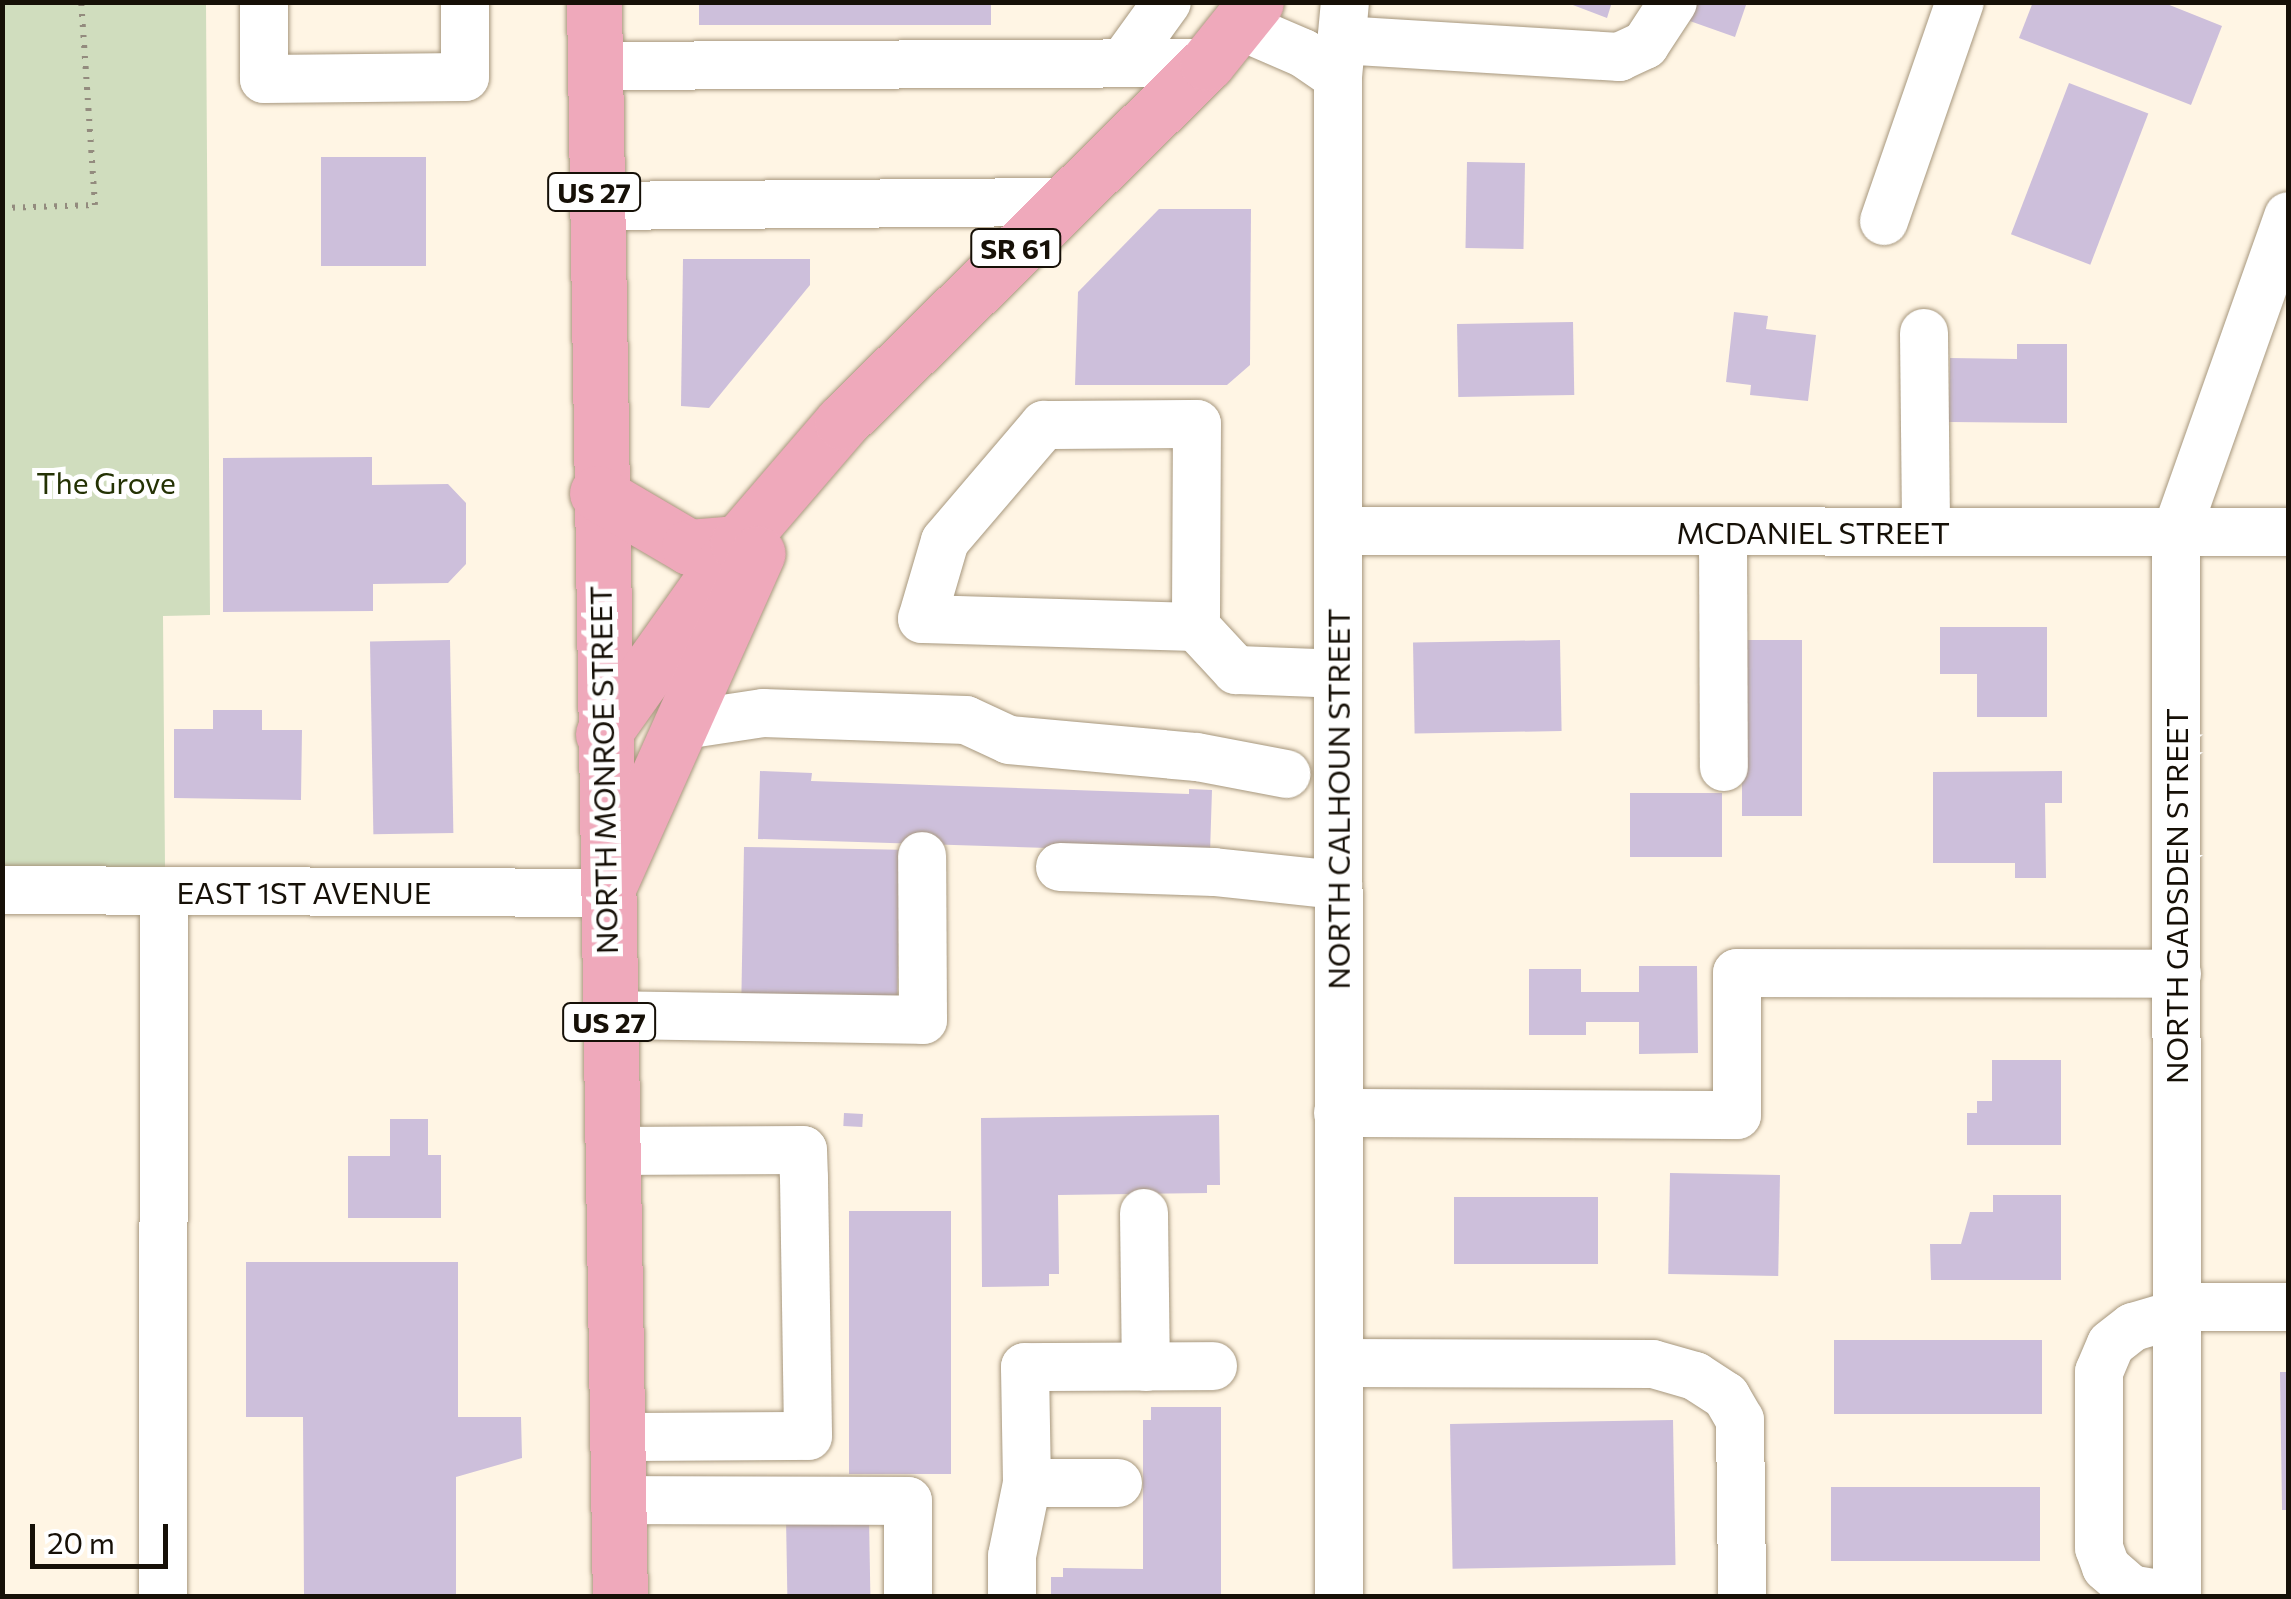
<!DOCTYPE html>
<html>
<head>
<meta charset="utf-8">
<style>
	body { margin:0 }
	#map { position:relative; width:2291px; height:1599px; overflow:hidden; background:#fff5e4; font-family:Commissioner,sans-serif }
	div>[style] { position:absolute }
	.green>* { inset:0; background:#d0ddbe }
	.building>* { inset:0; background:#cdbfdb; transform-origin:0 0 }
	.path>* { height:6px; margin-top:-3px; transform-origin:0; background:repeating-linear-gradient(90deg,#938b7e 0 2.5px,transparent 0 10.5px) }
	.roads { filter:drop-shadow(0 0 2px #a7977d) drop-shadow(0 0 2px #a7977d) }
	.minor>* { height:48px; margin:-24px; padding:0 24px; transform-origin:24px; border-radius:24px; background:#fff }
	.major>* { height:55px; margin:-27.5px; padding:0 27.5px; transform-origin:27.5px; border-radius:27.5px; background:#efa9bb }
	span { translate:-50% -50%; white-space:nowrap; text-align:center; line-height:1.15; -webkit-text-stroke:10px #fff; paint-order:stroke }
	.shield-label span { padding:2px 8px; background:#fff; border:2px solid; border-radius:8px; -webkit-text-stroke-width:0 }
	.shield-label { font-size:28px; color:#161007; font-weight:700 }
	.park-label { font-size:30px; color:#243204 }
	.street-label { font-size:30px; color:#161007 }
	.frame { position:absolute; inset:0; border:5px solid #161007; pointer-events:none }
	.scale { position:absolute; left:30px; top:1524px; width:138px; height:45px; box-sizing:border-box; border:5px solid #161007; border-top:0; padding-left:12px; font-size:30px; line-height:35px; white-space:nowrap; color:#161007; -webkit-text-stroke:8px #fff; paint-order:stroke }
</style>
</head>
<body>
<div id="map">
	<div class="green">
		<div style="clip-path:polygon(3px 3px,206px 3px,210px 615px,163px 616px,165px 868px,3px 867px)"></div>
	</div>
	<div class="building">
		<div style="left:699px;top:2px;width:292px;height:23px"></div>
		<div style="clip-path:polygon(1565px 2px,1612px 2px,1607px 18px)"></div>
		<div style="clip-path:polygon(1693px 2px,1747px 2px,1735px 37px,1687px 20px)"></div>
		<div style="clip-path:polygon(2033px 2px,2162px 2px,2222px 26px,2191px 105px,2019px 38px)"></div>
		<div style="left:2069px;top:83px;width:85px;height:162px;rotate:21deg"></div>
		<div style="left:321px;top:157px;width:105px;height:109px"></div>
		<div style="left:1467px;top:162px;width:58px;height:86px;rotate:1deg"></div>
		<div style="clip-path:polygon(1159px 209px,1251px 209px,1250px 365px,1227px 385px,1075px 385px,1078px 292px)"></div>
		<div style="clip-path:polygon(683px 259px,810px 259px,810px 285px,709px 408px,681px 406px)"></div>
		<div style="clip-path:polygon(1734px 312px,1768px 316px,1766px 329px,1816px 335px,1808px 401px,1750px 395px,1751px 385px,1726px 382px)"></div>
		<div style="left:1573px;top:322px;width:73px;height:116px;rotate:89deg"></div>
		<div style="clip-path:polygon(2017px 344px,2067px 344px,2067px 423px,1949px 422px,1950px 358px,2017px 359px)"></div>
		<div style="clip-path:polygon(372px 457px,372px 485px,448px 484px,466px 503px,466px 564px,448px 583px,373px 584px,373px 611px,223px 612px,223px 458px)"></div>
		<div style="clip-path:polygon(1940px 627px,2047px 627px,2047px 717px,1977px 717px,1977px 674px,1940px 674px)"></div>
		<div style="left:450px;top:640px;width:193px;height:80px;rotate:89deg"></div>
		<div style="left:1560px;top:640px;width:91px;height:147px;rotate:89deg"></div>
		<div style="left:1742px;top:640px;width:60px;height:176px"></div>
		<div style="clip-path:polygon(213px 710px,262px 710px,262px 730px,302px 730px,301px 800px,174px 798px,174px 729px,213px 729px)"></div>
		<div style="clip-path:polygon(760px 771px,812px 773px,811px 781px,1189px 794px,1189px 789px,1212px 790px,1210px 853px,758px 839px)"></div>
		<div style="clip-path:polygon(2062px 771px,2062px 803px,2045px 803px,2046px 878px,2015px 878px,2015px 863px,1933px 863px,1933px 772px)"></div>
		<div style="left:1630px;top:793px;width:92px;height:64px"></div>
		<div style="left:744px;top:847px;width:156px;height:155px;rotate:1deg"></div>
		<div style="clip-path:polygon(1639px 966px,1697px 966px,1698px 1053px,1639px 1054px,1639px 1022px,1586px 1022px,1586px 1035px,1529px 1035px,1529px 969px,1581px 969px,1581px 992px,1639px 992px)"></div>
		<div style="clip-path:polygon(1992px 1060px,2061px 1060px,2061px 1145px,1967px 1145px,1967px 1113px,1977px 1113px,1977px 1101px,1992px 1101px)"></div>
		<div style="left:844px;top:1113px;width:19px;height:13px;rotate:3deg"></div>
		<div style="clip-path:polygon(1219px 1115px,1220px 1185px,1207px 1185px,1207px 1193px,1058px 1195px,1059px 1274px,1049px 1274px,1049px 1286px,982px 1287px,981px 1118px)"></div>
		<div style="clip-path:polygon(390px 1119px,428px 1119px,428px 1155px,441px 1155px,441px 1218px,348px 1218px,348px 1156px,390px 1156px)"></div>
		<div style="left:1670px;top:1173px;width:110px;height:101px;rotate:1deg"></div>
		<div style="clip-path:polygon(1993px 1195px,2061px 1195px,2061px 1280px,1931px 1280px,1930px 1244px,1961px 1244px,1970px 1212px,1993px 1212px)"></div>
		<div style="left:1454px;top:1197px;width:144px;height:67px"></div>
		<div style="left:849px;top:1211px;width:102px;height:263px"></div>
		<div style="clip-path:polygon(246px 1262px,458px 1262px,458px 1417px,521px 1417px,522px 1458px,456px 1477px,456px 1596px,304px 1596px,303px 1417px,246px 1417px)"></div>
		<div style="left:1834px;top:1340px;width:208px;height:74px"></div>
		<div style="clip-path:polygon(2280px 1372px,2288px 1372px,2288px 1510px,2282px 1510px)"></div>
		<div style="clip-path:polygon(1151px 1407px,1221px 1407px,1221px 1596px,1051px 1596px,1051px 1577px,1063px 1577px,1063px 1568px,1143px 1569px,1143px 1420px,1151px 1420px)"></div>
		<div style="left:1673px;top:1420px;width:145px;height:223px;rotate:89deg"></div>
		<div style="left:1831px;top:1487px;width:209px;height:74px"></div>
		<div style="left:869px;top:1517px;width:79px;height:83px;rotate:89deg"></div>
	</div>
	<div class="path">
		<div style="left:2px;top:208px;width:93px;rotate:-1.8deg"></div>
		<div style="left:95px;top:205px;width:203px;rotate:-93.9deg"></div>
	</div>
	<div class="roads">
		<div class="minor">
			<div style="left:264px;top:2px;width:77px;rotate:90deg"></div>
			<div style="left:264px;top:79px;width:201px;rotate:-0.6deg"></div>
			<div style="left:465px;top:77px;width:75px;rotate:-90deg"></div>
			<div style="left:1238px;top:25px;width:71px;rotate:23.3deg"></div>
			<div style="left:1303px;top:53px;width:42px;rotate:34.4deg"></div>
			<div style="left:1341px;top:40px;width:279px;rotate:3.5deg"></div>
			<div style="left:1619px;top:57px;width:29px;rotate:-25deg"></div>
			<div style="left:1645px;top:45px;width:51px;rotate:-56.9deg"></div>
			<div style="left:1123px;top:63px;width:75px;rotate:-54.2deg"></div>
			<div style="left:594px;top:66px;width:613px;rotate:-0.28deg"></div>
			<div style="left:594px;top:206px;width:467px;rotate:-0.5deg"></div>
			<div style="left:1884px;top:221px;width:232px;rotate:-70.9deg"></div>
			<div style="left:1924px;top:333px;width:199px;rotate:89.4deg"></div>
			<div style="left:1338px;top:531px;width:950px;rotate:0.06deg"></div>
			<div style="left:1723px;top:531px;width:236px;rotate:89.8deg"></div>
			<div style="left:1196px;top:627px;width:274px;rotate:-178.3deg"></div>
			<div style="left:922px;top:619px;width:81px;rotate:-73.6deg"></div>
			<div style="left:945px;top:541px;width:153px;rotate:-49.5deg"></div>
			<div style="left:1044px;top:425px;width:153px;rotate:-0.4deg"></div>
			<div style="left:1197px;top:424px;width:203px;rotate:90.3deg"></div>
			<div style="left:1196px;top:627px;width:59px;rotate:47.1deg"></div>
			<div style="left:1236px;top:670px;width:102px;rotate:2.2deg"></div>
			<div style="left:684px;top:725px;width:80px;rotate:-8.6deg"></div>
			<div style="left:763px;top:713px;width:203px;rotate:2deg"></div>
			<div style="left:966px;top:720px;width:47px;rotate:24.9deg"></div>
			<div style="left:1009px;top:740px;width:189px;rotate:5.2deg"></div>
			<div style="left:1197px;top:757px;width:91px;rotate:10.8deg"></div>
			<div style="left:1060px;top:867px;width:154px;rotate:1.9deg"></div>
			<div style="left:1214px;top:872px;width:125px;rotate:6deg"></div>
			<div style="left:2px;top:890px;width:604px;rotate:0.28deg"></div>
			<div style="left:609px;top:1015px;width:314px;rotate:0.9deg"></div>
			<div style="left:923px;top:1020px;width:164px;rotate:-90.3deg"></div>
			<div style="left:1338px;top:1113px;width:399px;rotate:0.3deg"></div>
			<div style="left:1737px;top:1115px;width:142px;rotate:-90deg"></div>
			<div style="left:1737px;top:973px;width:440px;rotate:0.1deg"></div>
			<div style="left:611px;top:1151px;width:192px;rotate:-0.3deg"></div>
			<div style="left:803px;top:1150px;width:28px;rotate:88deg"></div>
			<div style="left:804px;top:1178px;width:258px;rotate:89.1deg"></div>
			<div style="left:808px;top:1436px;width:191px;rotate:179.7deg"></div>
			<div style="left:1144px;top:1213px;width:154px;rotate:89.3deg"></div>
			<div style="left:2177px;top:1307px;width:111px"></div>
			<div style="left:1339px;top:1363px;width:314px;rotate:0.2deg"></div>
			<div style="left:1653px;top:1364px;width:44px;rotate:15.9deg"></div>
			<div style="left:1695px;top:1376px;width:37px;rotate:33deg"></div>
			<div style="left:1726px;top:1396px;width:28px;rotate:60deg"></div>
			<div style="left:1740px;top:1420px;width:176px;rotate:89.3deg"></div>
			<div style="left:1027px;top:1483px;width:91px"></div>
			<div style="left:619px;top:1500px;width:289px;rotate:0.2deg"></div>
			<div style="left:908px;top:1501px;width:95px;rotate:90deg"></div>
			<div style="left:163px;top:1596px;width:705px;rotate:-89.92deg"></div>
			<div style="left:1012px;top:1596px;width:40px;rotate:-90deg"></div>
			<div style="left:1012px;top:1556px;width:75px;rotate:-78.4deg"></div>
			<div style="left:1027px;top:1483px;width:116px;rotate:-91deg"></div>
			<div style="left:1025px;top:1367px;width:188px;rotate:-0.3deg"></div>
			<div style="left:1339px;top:1596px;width:1519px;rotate:-90.04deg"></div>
			<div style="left:1338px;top:77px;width:75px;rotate:-84.7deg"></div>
			<div style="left:2170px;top:1596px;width:40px;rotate:-170deg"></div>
			<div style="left:2131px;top:1589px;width:33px;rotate:-139deg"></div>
			<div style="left:2106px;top:1567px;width:20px;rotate:-110deg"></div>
			<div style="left:2099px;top:1548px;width:176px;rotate:-90deg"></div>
			<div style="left:2099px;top:1372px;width:30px;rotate:-67deg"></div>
			<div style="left:2111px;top:1344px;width:28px;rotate:-38deg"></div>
			<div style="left:2133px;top:1327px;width:46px;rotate:-16.5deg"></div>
			<div style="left:2177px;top:1596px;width:1063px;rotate:-90.05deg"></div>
			<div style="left:2176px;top:533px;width:336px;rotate:-70.5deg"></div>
		</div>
		<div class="major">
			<div style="left:594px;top:2px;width:1594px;rotate:89.07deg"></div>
			<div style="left:597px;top:493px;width:107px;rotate:30.4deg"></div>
			<div style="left:689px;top:547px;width:49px;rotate:-4.7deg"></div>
			<div style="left:603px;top:734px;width:234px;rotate:-54.7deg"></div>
			<div style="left:738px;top:543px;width:160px;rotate:-49.3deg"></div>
			<div style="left:842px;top:422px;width:512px;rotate:-44.53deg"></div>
			<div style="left:1207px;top:63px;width:78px;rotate:-51.2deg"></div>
			<div style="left:611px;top:881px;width:359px;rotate:-65.9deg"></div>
		</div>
	</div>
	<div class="shield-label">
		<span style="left:594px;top:192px">US 27</span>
		<span style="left:1016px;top:248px">SR 61</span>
		<span style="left:609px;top:1022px">US 27</span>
	</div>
	<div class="park-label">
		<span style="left:106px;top:482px">The Grove</span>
	</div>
	<div class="street-label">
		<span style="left:1813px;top:532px">MCDANIEL STREET</span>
		<span style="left:603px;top:770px;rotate:-91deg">NORTH MONROE STREET</span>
		<span style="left:1338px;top:799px;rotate:-90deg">NORTH CALHOUN STREET</span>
		<span style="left:304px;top:892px">EAST 1ST AVENUE</span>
		<span style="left:2176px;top:896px;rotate:-90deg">NORTH GADSDEN STREET</span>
	</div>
	<div class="frame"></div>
	<div class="scale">20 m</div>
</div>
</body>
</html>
